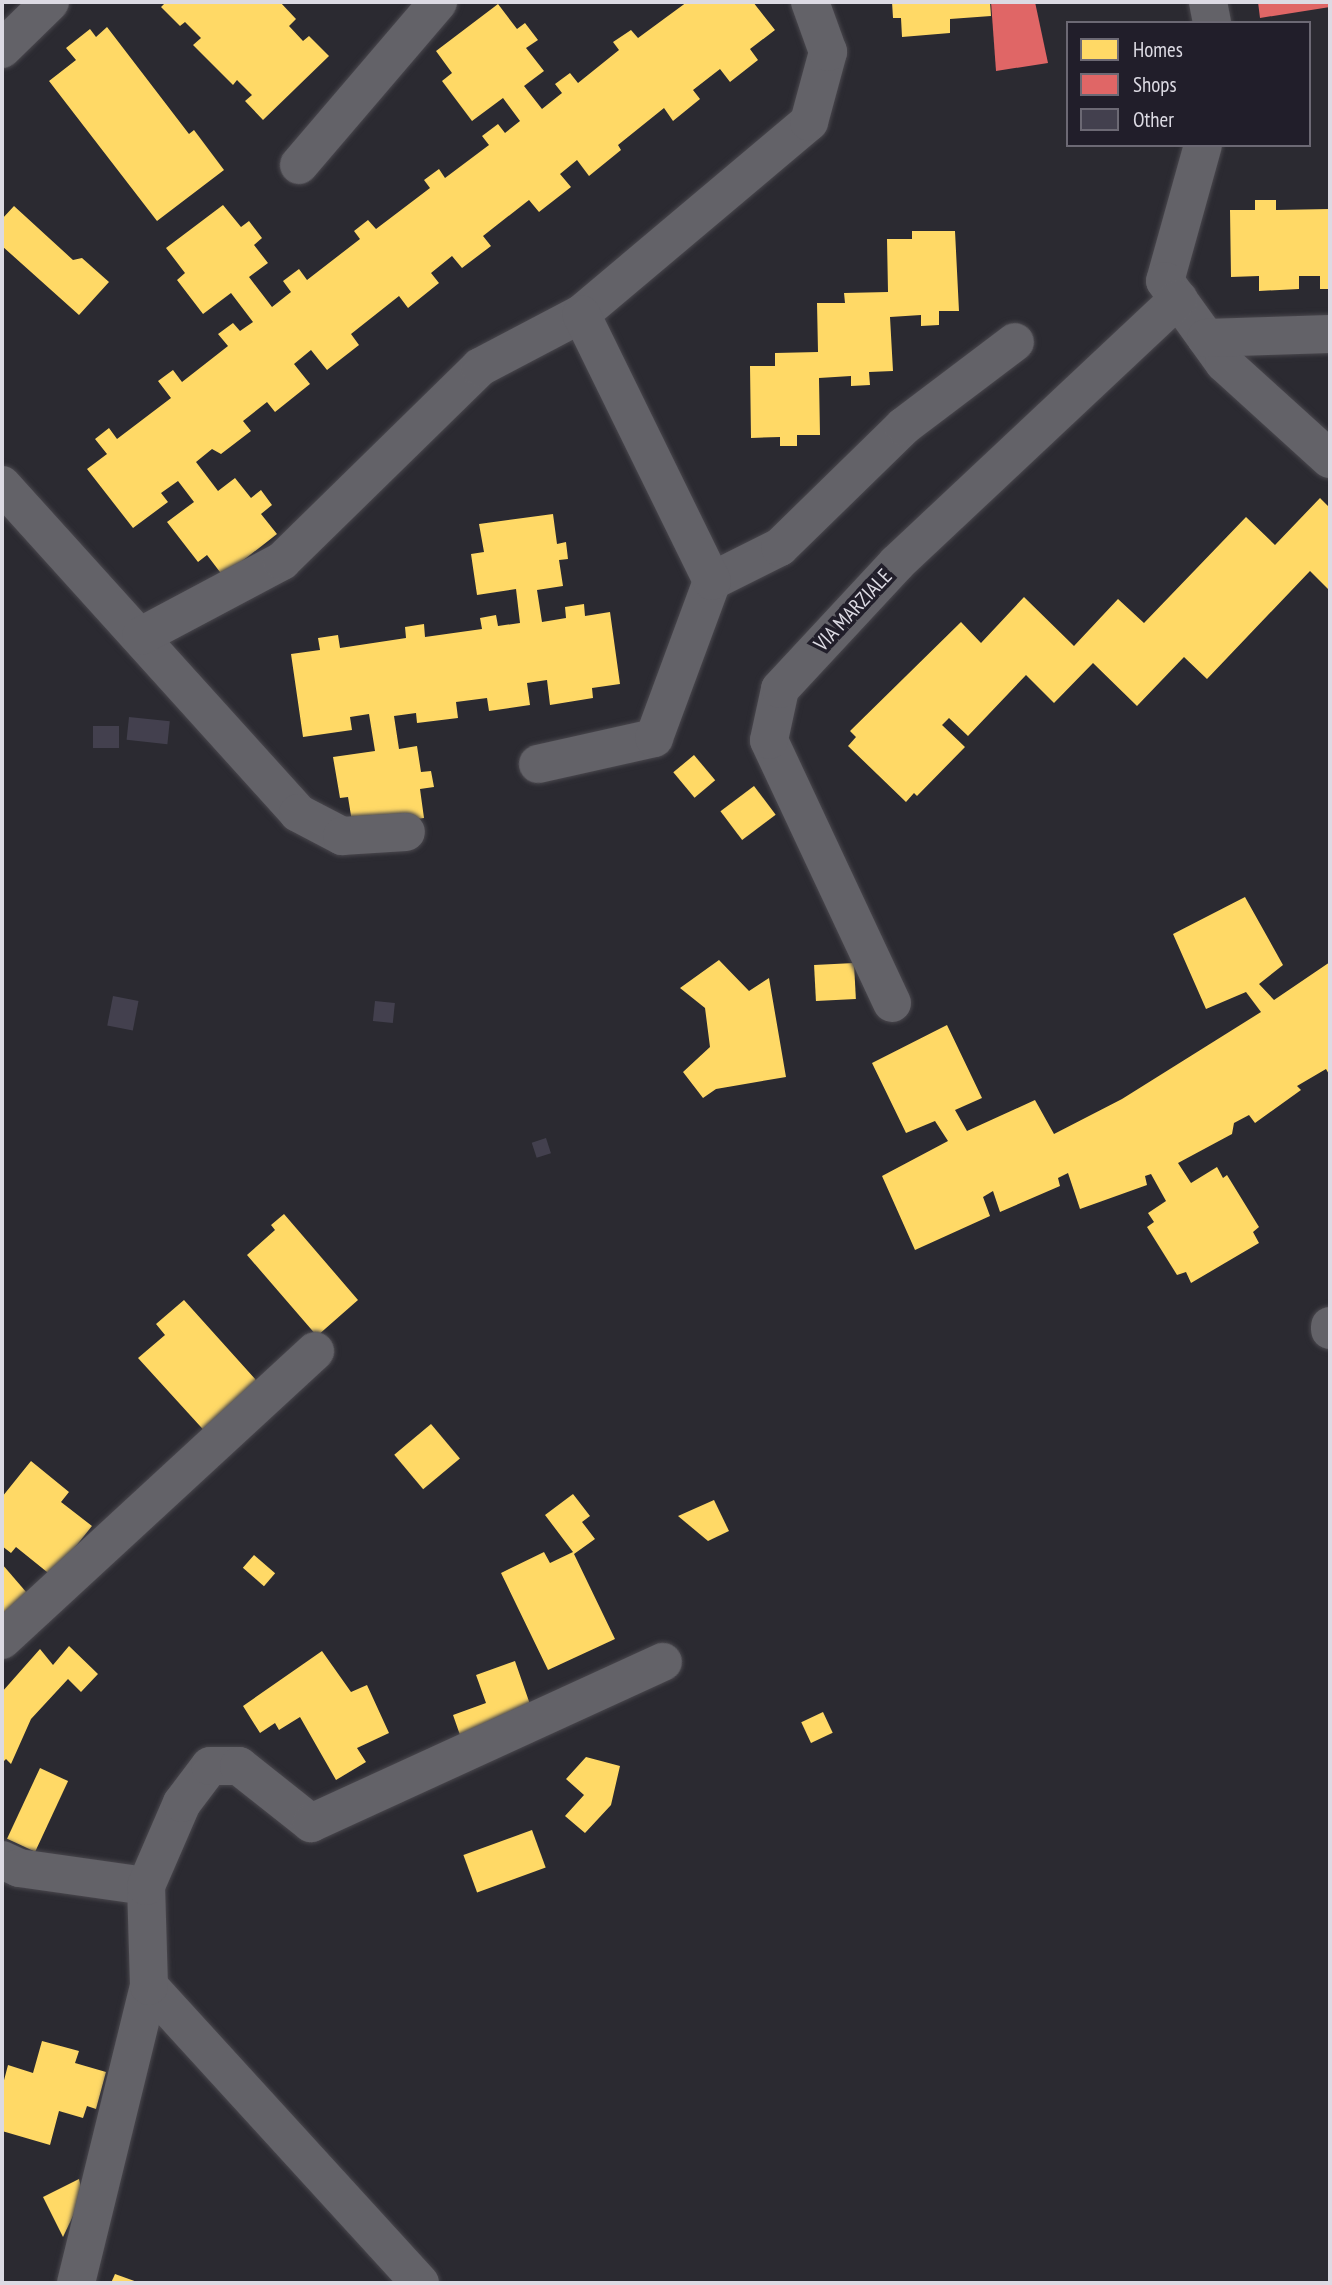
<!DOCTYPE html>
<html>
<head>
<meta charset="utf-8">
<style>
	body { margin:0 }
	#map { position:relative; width:1332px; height:2285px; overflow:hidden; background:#2b2a31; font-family:"PT Sans Narrow",sans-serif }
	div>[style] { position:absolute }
	.homes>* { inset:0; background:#ffd966; transform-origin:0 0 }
	.shops>* { inset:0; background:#e06666 }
	.building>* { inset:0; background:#43404e; transform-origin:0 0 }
	.roads { filter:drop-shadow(0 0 2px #49474d) drop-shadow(0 0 2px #49474d) }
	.minor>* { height:38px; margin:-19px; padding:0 19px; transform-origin:19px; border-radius:19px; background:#636268 }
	span { translate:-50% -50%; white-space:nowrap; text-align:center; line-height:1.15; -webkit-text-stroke:7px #211e2a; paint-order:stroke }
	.street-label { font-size:21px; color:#dcdae3 }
	.frame { position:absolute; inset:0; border:4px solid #dcdae3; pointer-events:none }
	.legend { position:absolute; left:1066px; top:21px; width:245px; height:126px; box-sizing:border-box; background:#211e2a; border:2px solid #6c6974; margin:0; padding:9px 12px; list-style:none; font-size:21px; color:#dcdae3 }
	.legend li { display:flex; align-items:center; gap:14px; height:35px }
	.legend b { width:35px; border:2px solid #6c6974 }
</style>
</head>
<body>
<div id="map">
	<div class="homes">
		<div style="clip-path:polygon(166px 2px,280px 2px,296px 19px,289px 26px,303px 41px,309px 36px,329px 56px,263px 120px,245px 101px,252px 95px,237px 80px,233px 85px,193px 45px,201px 38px,185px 22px,180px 26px,161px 7px)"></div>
		<div style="clip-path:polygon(687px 2px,753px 2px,775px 30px,750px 49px,758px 60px,730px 82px,720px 69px,693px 90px,700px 99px,673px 121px,664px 108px,618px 145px,621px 150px,589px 176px,577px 160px,560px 174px,571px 187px,539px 212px,529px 200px,483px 236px,491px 246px,462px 268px,452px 256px,431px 273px,439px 283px,408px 308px,399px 296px,351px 334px,359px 345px,327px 370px,311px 350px,294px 364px,310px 384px,275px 412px,267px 402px,243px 421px,251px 431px,221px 454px,212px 449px,196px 462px,218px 491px,235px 478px,251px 498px,261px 490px,272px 505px,261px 514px,277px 534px,223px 576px,207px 555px,198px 562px,167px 522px,194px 502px,178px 481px,161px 493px,168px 502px,133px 528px,87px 469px,107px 454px,95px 439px,109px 428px,117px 439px,171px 398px,158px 381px,173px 370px,182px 382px,228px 346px,218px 334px,233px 323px,240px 331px,253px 322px,231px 293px,203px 314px,177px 280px,185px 273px,166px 248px,223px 205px,241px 227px,249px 221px,262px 238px,254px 245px,268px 263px,249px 277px,272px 307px,291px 292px,283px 281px,299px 269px,307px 280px,360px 239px,354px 231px,368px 220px,376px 229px,430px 188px,424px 180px,439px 169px,445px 178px,489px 145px,482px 136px,498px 124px,505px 133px,520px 121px,503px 98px,472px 121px,442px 81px,452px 73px,436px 51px,498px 4px,517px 29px,525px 23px,538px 40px,526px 48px,544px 71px,524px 86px,542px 109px,562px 93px,555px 84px,570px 73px,578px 83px,619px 50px,613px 42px,631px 30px,638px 38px)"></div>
		<div style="clip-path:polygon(892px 2px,990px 2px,991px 16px,950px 19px,950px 33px,902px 37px,901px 18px,893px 18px)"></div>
		<div style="clip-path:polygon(107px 27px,189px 134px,194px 130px,224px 170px,157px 221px,49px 81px,76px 60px,66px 48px,90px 29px,96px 37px)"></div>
		<div style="clip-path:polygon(1255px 200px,1276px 200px,1276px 210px,1330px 209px,1330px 289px,1320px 289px,1320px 276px,1299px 276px,1299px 289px,1259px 291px,1259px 276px,1231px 277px,1230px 210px,1255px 210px)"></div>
		<div style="clip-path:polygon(14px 206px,73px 260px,82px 258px,109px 282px,79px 315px,2px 246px,2px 219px)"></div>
		<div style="clip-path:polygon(912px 231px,955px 231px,959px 311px,939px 311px,939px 325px,921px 326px,921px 315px,890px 317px,893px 371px,869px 372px,870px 385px,851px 386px,851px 376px,819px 378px,820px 435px,797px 435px,797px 446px,780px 446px,780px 437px,751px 438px,750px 366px,775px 366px,775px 353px,818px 352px,817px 303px,845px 303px,844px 293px,888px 292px,887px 239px,912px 239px)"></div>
		<div style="clip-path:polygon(1320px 498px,1330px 508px,1330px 591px,1310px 571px,1207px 679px,1184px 657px,1137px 706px,1093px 663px,1054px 703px,1026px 675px,968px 736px,949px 718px,942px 725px,965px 747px,917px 796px,914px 793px,906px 802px,848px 746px,856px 737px,850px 731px,961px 622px,981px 643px,1024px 597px,1074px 646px,1118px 599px,1144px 623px,1246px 517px,1275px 545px)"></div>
		<div style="clip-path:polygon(553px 514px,557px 544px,566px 542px,568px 559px,559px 560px,563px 586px,537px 590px,542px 622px,566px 618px,565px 607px,584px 604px,585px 616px,610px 612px,620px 684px,592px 688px,593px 698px,550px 705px,547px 680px,527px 683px,530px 705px,489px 711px,487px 698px,456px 702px,458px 718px,417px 723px,416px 713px,394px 716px,399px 749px,417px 746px,421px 772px,431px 771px,434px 787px,420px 789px,424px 818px,353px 828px,348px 797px,340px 798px,333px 757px,375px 751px,369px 714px,350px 717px,352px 730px,303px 737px,291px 654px,320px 650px,318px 638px,338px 635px,340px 648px,406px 638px,405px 627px,424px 624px,425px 637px,482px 629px,480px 618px,496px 615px,498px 626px,520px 623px,516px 589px,477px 595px,471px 554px,484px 552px,479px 524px)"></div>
		<div style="left:694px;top:755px;width:33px;height:27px;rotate:50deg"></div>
		<div style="left:754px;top:786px;width:36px;height:42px;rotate:53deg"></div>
		<div style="clip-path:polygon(1245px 897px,1283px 965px,1259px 984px,1274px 1000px,1330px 962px,1330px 1076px,1326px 1069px,1297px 1086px,1301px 1090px,1255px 1123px,1249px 1115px,1234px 1123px,1232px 1134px,1178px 1163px,1191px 1183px,1217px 1167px,1223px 1178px,1227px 1175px,1259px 1227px,1253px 1232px,1259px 1243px,1191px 1283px,1186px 1272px,1177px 1275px,1147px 1227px,1154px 1222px,1148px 1213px,1166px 1201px,1151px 1174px,1145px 1176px,1147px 1185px,1080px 1209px,1068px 1173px,1058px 1178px,1060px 1186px,1000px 1212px,993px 1191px,983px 1197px,990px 1216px,915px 1250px,882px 1176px,948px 1141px,935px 1121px,906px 1133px,872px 1063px,947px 1025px,982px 1098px,955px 1110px,967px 1131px,1035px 1100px,1054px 1134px,1122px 1099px,1261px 1012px,1246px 992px,1206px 1009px,1173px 934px)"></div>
		<div style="clip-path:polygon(719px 960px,749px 991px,769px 978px,786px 1077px,716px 1089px,703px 1098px,683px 1072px,710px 1047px,705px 1008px,680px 988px)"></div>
		<div style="left:854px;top:963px;width:36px;height:40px;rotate:87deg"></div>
		<div style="clip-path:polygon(284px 1214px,358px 1300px,317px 1336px,247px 1255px,275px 1230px,271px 1225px)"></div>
		<div style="clip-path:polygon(184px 1300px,264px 1389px,210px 1437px,138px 1358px,165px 1335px,156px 1324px)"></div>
		<div style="left:431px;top:1424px;width:45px;height:48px;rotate:50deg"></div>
		<div style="clip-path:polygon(31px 1461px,69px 1492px,61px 1502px,92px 1526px,52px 1576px,16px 1547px,11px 1553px,2px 1546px,2px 1497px)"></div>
		<div style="clip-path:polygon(573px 1494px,590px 1516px,582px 1522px,595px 1539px,574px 1554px,615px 1639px,548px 1670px,501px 1573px,544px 1552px,550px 1563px,573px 1552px,545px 1515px)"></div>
		<div style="clip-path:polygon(714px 1500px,729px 1531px,708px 1541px,678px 1516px)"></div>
		<div style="left:254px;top:1555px;width:28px;height:17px;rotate:41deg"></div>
		<div style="clip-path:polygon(2px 1564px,33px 1600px,2px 1627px)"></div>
		<div style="clip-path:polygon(69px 1646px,98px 1674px,81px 1692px,68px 1679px,31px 1719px,11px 1764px,6px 1759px,2px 1763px,2px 1692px,40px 1649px,53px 1665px)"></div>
		<div style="clip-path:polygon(322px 1651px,351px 1692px,367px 1685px,389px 1733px,357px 1748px,366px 1762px,336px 1780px,300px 1717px,279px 1730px,275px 1723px,260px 1733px,243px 1706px)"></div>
		<div style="clip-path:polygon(515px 1661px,532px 1710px,460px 1735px,453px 1715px,486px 1703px,476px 1675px)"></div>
		<div style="left:823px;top:1712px;width:23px;height:24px;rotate:65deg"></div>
		<div style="clip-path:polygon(586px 1757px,620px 1766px,611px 1805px,585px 1833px,565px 1816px,584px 1795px,566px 1779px)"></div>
		<div style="left:40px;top:1768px;width:31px;height:78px;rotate:25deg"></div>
		<div style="left:532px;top:1830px;width:40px;height:73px;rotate:70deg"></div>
		<div style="clip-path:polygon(42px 2041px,79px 2051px,75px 2063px,106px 2072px,96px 2109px,87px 2106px,83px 2118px,59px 2111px,50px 2145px,2px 2131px,2px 2088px,8px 2065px,33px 2073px)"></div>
		<div style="clip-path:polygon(79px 2179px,83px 2195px,63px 2237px,43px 2197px)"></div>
		<div style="clip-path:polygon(115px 2274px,140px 2283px,111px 2283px)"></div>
	</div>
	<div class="shops">
		<div style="clip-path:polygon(991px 2px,1035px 2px,1048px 63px,996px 71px)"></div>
		<div style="clip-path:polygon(1258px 2px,1330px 2px,1330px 7px,1260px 18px)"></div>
	</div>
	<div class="building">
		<div style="left:129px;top:717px;width:41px;height:23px;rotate:6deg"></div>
		<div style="left:93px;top:726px;width:26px;height:22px"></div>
		<div style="left:113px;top:996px;width:26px;height:30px;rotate:11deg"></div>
		<div style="left:375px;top:1001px;width:20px;height:20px;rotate:6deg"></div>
		<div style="left:546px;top:1138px;width:16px;height:15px;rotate:72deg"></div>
	</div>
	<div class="roads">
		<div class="minor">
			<div style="left:1208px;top:2px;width:21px;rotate:79deg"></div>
			<div style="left:2px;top:49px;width:67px;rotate:-44.4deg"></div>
			<div style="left:1203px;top:145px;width:141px;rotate:105.6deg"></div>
			<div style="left:1165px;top:281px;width:101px;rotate:54.3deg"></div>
			<div style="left:1224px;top:363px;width:143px;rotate:42.2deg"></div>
			<div style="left:299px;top:165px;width:214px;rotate:-49.5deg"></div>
			<div style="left:1206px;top:338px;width:124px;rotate:-1.8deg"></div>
			<div style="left:2px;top:485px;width:442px;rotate:47.9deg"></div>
			<div style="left:298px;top:813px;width:50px;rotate:27.6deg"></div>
			<div style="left:342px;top:836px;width:64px;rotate:-3.6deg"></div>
			<div style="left:712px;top:581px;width:76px;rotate:-26.6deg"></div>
			<div style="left:780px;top:547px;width:173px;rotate:-44.3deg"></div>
			<div style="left:904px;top:426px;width:139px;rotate:-37.1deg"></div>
			<div style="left:141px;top:636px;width:160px;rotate:-28deg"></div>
			<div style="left:282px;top:561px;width:277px;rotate:-44.4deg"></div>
			<div style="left:480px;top:367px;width:114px;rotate:-27.7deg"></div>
			<div style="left:581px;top:314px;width:298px;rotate:-40.1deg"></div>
			<div style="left:809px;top:122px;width:73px;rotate:-74.8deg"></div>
			<div style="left:828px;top:52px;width:53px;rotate:-109.8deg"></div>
			<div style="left:538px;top:764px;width:119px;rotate:-12.6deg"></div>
			<div style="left:654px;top:738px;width:167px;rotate:-69.7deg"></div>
			<div style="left:712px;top:581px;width:297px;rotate:-116.1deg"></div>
			<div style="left:892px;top:1003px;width:290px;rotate:-115.1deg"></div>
			<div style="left:769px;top:740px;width:52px;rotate:-77.8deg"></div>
			<div style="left:780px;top:689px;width:172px;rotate:-47.1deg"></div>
			<div style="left:897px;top:563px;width:386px;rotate:-43.2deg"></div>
			<div style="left:1330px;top:1326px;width:4px;rotate:90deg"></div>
			<div style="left:2px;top:1640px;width:426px;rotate:-42.7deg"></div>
			<div style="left:2px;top:1860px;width:19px;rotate:25deg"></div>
			<div style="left:19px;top:1868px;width:128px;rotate:8.1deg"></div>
			<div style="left:76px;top:2283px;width:306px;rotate:-76.2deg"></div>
			<div style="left:420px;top:2283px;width:402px;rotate:-132.4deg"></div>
			<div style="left:149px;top:1986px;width:100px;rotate:-91.7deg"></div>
			<div style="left:146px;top:1886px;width:90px;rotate:-66.6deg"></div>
			<div style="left:182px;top:1803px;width:46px;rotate:-52.9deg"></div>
			<div style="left:210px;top:1766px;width:29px"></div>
			<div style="left:239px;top:1766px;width:92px;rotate:38.4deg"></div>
			<div style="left:311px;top:1823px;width:387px;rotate:-24.6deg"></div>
		</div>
	</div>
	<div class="street-label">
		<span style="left:853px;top:610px;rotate:-47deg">VIA MARZIALE</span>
	</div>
	<div class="frame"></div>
	<ul class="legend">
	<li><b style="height:19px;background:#ffd966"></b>Homes</li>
	<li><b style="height:19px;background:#e06666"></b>Shops</li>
	<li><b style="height:19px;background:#43404e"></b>Other</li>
	</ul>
</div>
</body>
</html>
